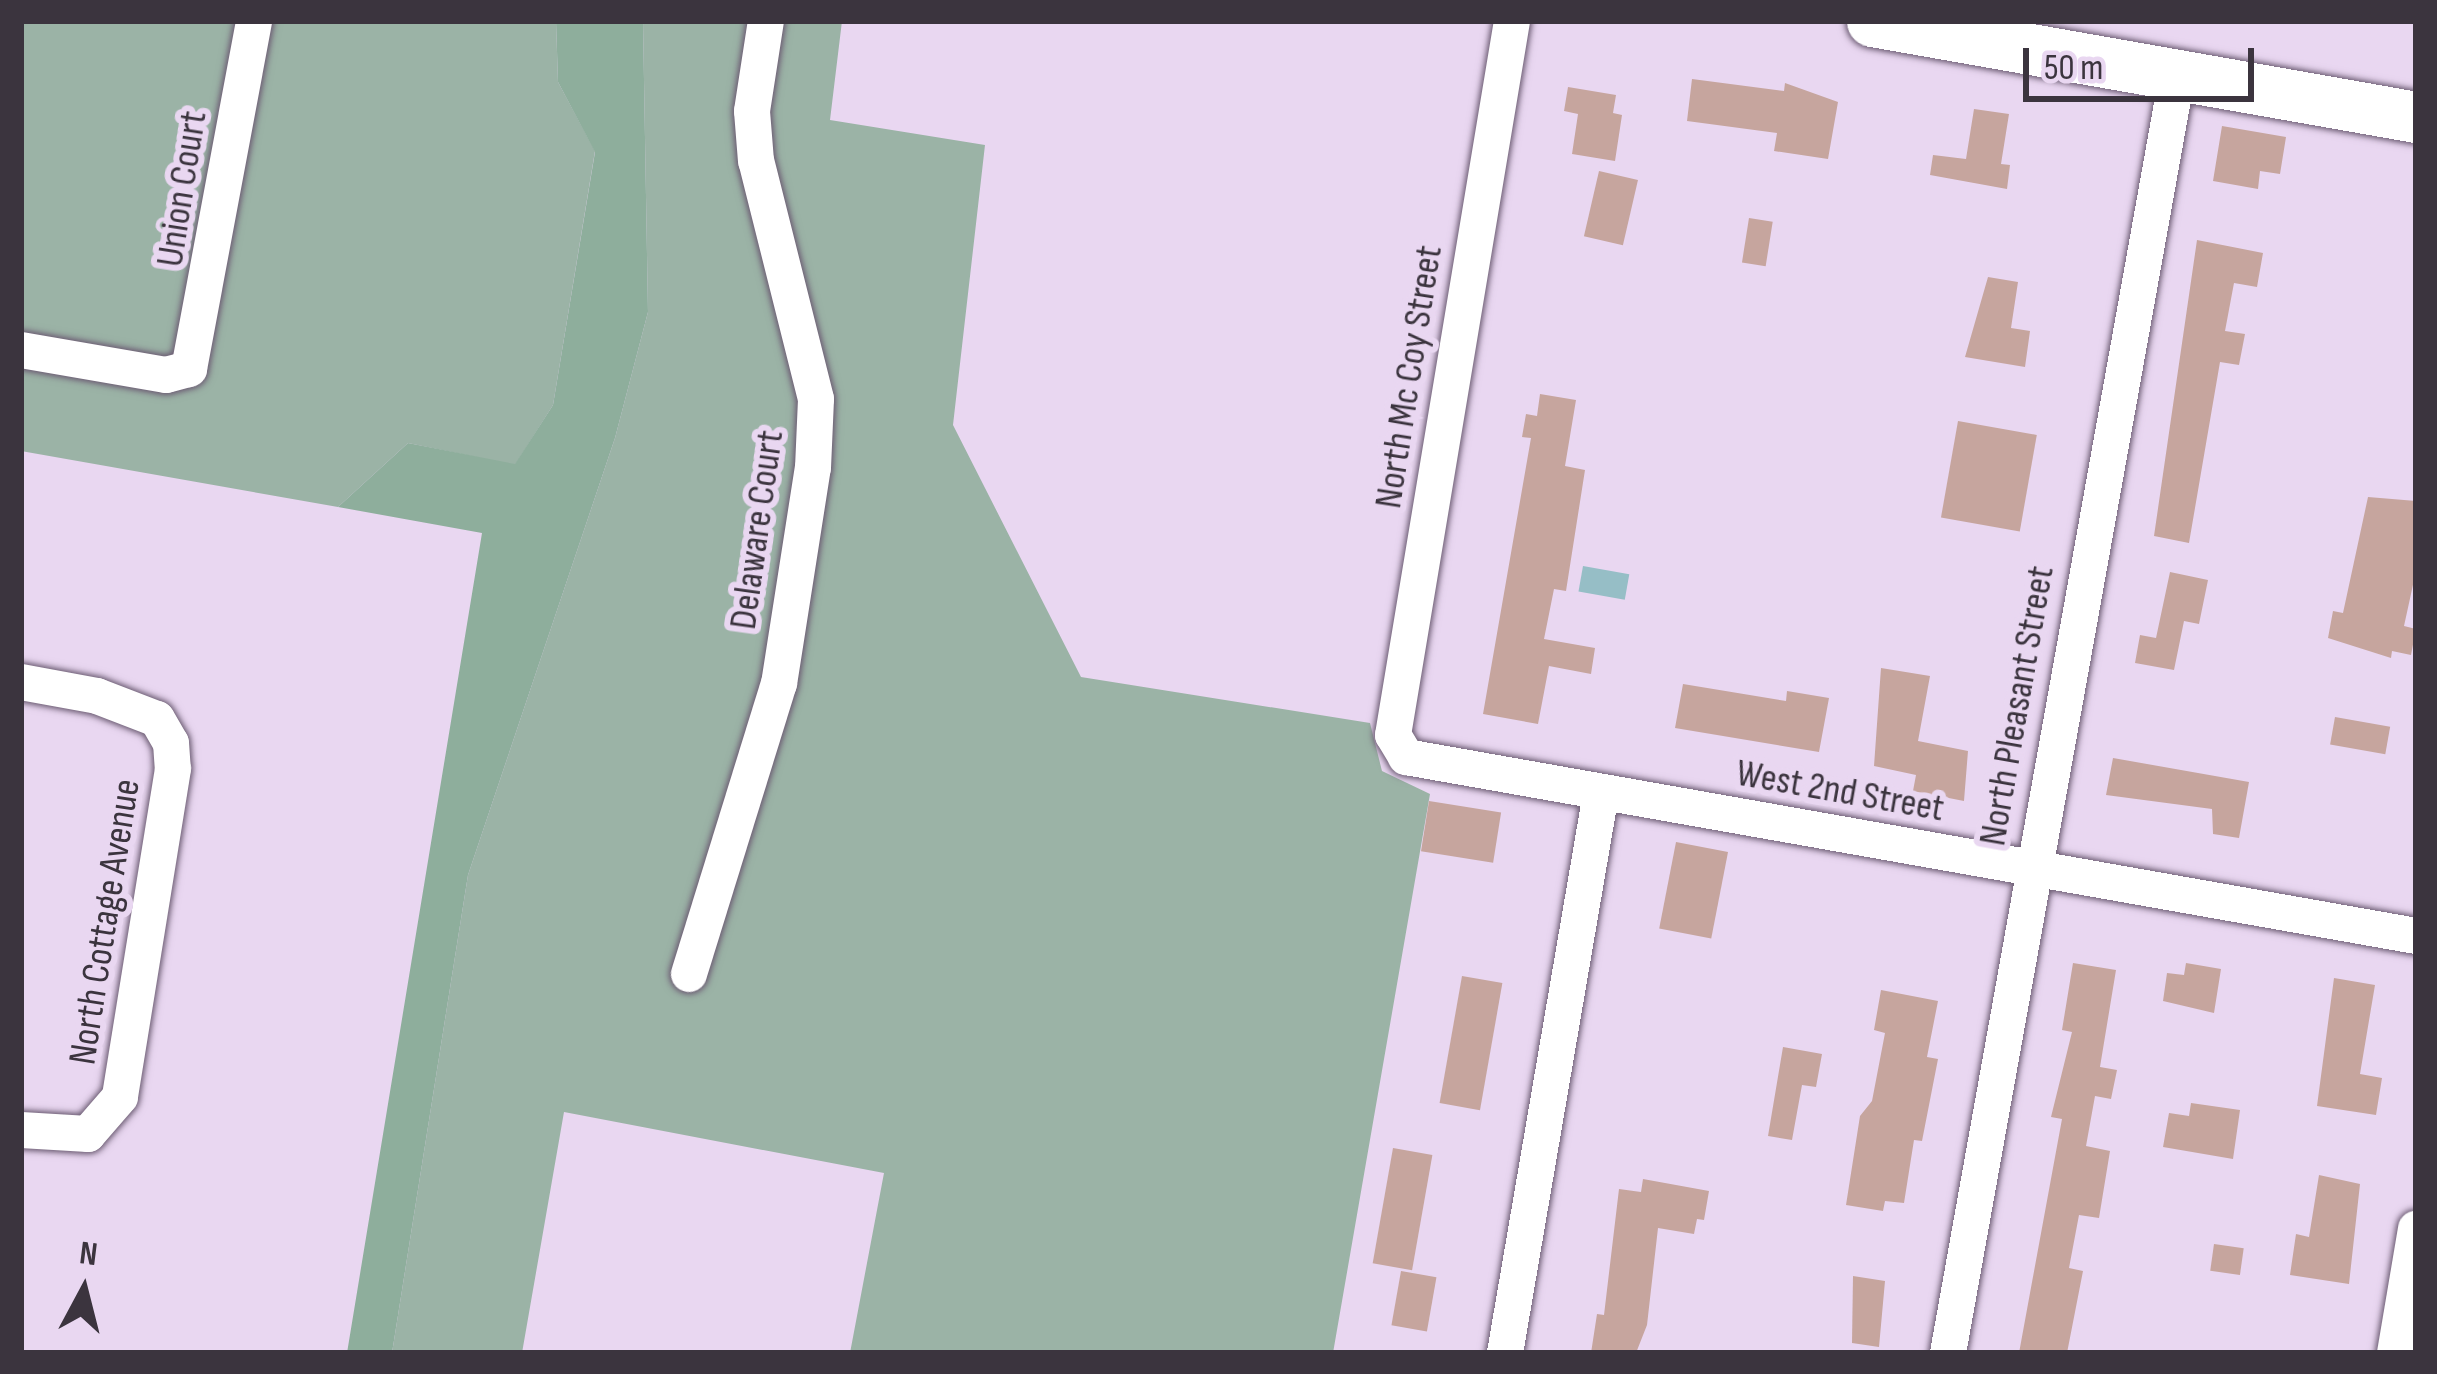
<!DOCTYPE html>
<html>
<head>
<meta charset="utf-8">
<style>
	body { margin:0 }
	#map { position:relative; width:2437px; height:1374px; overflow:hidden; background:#e9d7f1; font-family:"Sofia Sans Condensed",sans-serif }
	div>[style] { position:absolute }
	.green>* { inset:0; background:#9bb3a6 }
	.forest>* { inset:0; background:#8eae9c }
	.water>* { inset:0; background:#96bec6; transform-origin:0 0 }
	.building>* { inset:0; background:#c6a59e; transform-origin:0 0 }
	.roads { filter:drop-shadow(0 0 3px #6c5c73) drop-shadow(0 0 3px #6c5c73) }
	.street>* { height:36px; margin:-18px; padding:0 18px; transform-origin:18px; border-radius:18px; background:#fff }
	.secondary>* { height:51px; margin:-25.5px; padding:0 25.5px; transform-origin:25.5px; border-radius:25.5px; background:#fff }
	span { translate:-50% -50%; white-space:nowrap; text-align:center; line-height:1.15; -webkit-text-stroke:12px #e9d7f1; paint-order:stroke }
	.street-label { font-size:39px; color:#3b343e }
	.frame { position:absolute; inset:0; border:24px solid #3b343e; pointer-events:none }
	.north { position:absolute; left:24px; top:1230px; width:120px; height:120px; -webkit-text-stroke:9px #e9d7f1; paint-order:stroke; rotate:7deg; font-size:33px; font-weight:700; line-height:48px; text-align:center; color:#3b343e }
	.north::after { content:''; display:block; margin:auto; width:42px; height:54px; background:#3b343e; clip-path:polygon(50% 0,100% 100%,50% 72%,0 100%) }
	.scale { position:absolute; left:2023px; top:48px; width:231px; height:54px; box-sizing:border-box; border:6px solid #3b343e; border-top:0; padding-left:15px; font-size:36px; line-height:42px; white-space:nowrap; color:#3b343e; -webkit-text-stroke:9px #e9d7f1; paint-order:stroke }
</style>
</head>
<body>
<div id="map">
	<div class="green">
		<div style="clip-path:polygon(21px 21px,556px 21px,558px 82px,595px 151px,553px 405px,515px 465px,408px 443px,338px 507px,21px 451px)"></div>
		<div style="clip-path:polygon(643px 21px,842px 21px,830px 120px,985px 145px,953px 425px,1081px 677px,1370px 723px,1382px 771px,1430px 794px,1333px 1353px,850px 1353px,884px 1173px,564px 1112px,522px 1353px,392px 1353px,468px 875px,615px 438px,648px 312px)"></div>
	</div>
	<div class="forest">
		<div style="clip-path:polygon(556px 21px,643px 21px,648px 312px,615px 438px,468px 875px,392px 1353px,347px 1353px,482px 533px,338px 507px,408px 443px,515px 464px,553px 405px,595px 152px,558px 82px)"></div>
	</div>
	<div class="water">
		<div style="left:1583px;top:566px;width:47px;height:26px;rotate:10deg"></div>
	</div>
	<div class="building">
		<div style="clip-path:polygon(1692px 79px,1784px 91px,1785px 83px,1838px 102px,1828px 159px,1774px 151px,1777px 133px,1687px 121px)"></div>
		<div style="clip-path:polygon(1568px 87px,1616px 95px,1613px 113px,1622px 115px,1615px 161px,1572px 154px,1578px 114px,1564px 111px)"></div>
		<div style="clip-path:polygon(1974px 109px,2009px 114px,2001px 164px,2010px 165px,2007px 189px,1930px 175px,1933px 155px,1966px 159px)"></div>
		<div style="clip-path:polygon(2222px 126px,2286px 137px,2280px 174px,2260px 171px,2258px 189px,2213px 181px)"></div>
		<div style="left:1599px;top:171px;width:40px;height:67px;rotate:13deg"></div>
		<div style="left:1749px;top:218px;width:24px;height:45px;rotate:9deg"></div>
		<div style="clip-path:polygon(2197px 240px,2263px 253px,2257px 287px,2234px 283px,2225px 331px,2245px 334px,2239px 365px,2220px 362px,2189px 543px,2154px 536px)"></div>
		<div style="clip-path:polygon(1988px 277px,2018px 282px,2011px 328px,2030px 331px,2025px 367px,1965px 357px)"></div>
		<div style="clip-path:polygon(1540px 394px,1576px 400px,1565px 466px,1585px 470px,1566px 591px,1554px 589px,1544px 639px,1595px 648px,1591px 674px,1549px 666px,1538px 724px,1483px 714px,1531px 438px,1522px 437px,1526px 414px,1537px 416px)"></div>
		<div style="left:1958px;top:421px;width:80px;height:98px;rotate:10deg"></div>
		<div style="clip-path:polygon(2368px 497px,2416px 501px,2416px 571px,2404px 626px,2416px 629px,2411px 655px,2392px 651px,2391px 658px,2328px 638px,2333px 611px,2343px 613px)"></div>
		<div style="clip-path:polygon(2170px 572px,2208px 580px,2199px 624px,2184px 621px,2174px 670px,2135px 663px,2140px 635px,2156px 638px)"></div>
		<div style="clip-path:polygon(1881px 668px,1930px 676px,1918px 741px,1968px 751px,1964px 801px,1913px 791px,1916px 775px,1874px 766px)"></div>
		<div style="clip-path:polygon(1683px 684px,1786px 701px,1787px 691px,1829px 698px,1819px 752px,1675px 728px)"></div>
		<div style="left:2335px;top:717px;width:56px;height:28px;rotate:10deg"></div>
		<div style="clip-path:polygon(2113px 758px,2249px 782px,2239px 838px,2213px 834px,2212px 809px,2106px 795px)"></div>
		<div style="left:1429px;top:801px;width:73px;height:51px;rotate:9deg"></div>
		<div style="left:1676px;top:842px;width:53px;height:88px;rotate:11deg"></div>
		<div style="clip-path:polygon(2073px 963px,2116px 970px,2100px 1067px,2117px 1070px,2111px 1099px,2095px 1096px,2086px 1146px,2110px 1151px,2099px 1218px,2079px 1215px,2069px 1268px,2083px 1271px,2067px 1353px,2019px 1353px,2062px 1119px,2051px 1117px,2072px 1032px,2062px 1030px)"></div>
		<div style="clip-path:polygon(2186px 963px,2221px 969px,2214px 1013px,2163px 1001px,2167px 973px,2184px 975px)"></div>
		<div style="left:1462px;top:976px;width:41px;height:129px;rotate:10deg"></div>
		<div style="clip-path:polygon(2334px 978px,2375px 985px,2360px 1074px,2382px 1078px,2376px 1115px,2317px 1106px)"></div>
		<div style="clip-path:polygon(1881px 990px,1938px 1001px,1927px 1057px,1938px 1059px,1922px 1141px,1914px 1140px,1904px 1203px,1885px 1201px,1883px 1211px,1846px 1205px,1860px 1116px,1872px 1101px,1885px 1033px,1874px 1030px)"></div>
		<div style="clip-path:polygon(1783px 1047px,1822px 1054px,1816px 1087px,1802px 1085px,1792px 1140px,1768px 1136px)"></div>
		<div style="clip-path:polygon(2191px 1103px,2240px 1110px,2233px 1159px,2163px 1147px,2169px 1113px,2189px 1116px)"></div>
		<div style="left:1393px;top:1148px;width:40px;height:117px;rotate:10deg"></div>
		<div style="clip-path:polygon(2319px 1175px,2360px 1184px,2349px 1284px,2290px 1275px,2296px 1234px,2309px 1237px)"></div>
		<div style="clip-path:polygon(1643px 1179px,1709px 1191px,1704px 1220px,1697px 1219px,1694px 1234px,1658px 1228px,1647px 1325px,1636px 1353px,1591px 1353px,1597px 1314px,1604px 1315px,1619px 1189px,1641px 1192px)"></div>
		<div style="left:2214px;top:1244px;width:30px;height:27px;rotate:8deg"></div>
		<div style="left:1401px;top:1271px;width:36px;height:55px;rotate:10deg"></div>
		<div style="clip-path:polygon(1853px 1276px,1885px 1281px,1879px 1347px,1852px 1343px)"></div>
	</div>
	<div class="roads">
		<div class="street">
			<div style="left:1512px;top:21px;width:724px;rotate:99.46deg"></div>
			<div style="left:1393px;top:735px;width:26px;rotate:59deg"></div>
			<div style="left:1406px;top:757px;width:1026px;rotate:10.05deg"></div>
			<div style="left:21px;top:350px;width:147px;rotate:9.8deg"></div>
			<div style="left:166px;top:375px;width:24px;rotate:-15deg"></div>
			<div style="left:189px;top:369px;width:354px;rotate:-79.4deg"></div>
			<div style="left:21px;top:682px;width:77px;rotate:10.4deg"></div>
			<div style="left:97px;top:696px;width:64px;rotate:21deg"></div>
			<div style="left:157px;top:719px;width:28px;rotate:60deg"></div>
			<div style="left:171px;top:743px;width:26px;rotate:86deg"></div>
			<div style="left:173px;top:769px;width:332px;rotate:99.2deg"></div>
			<div style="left:120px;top:1097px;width:49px;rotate:130.9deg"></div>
			<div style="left:88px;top:1134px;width:67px;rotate:-176.6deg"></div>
			<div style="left:689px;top:974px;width:304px;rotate:-72.8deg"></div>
			<div style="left:779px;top:684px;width:219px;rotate:-81.1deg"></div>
			<div style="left:813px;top:468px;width:69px;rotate:-87.5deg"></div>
			<div style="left:816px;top:399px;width:245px;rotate:-104.1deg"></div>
			<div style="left:756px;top:161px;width:50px;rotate:-94.6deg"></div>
			<div style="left:752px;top:111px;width:91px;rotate:-81.2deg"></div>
			<div style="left:1505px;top:1353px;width:568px;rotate:-80.27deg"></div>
			<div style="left:1948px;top:1353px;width:1297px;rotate:-79.83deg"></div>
			<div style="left:2395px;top:1353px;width:126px;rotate:-80.4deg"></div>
		</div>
		<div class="secondary">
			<div style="left:1872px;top:21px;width:552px;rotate:10.01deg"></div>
		</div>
	</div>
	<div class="street-label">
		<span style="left:183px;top:189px;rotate:-81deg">Union Court</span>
		<span style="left:1410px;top:377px;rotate:-81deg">North Mc Coy Street</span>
		<span style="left:758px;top:530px;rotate:-82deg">Delaware Court</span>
		<span style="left:2018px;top:706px;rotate:-80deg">North Pleasant Street</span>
		<span style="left:1840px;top:792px;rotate:10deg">West 2nd Street</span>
		<span style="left:106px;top:922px;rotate:-81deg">North Cottage Avenue</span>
	</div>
	<div class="frame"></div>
	<div class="north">N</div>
	<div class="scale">50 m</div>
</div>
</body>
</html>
